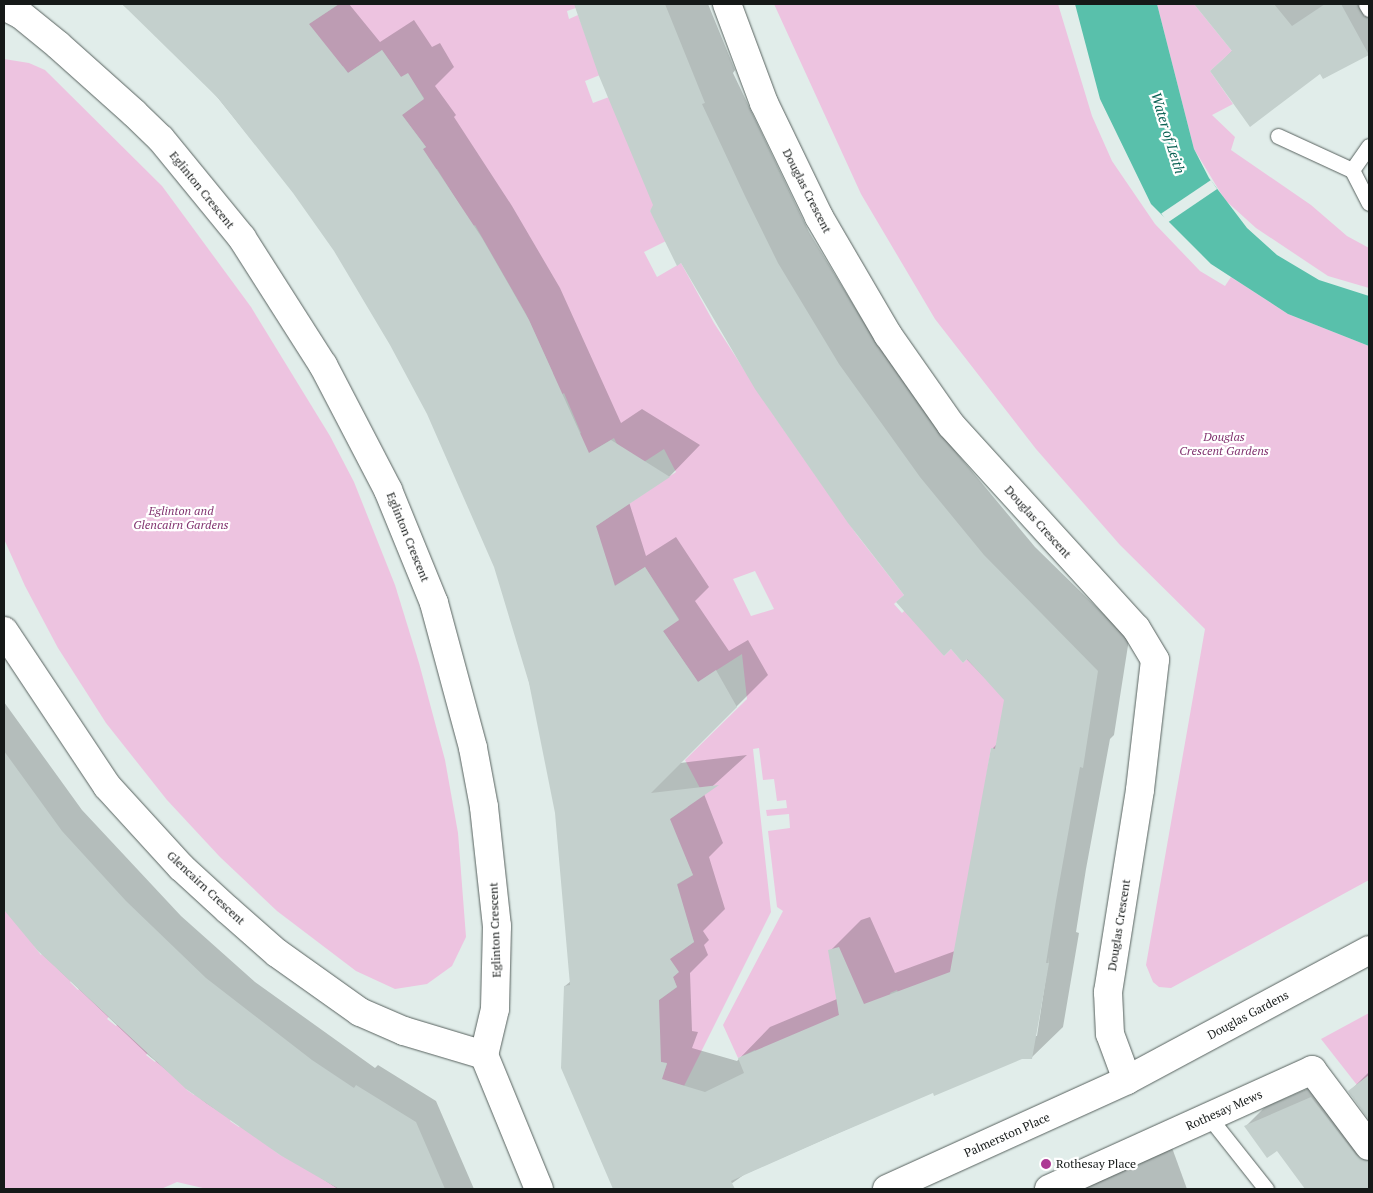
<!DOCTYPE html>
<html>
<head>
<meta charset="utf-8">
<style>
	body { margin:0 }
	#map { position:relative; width:1373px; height:1193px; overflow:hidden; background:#e1edea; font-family:"PT Serif",serif }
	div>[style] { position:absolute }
	.green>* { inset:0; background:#edc3e0 }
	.water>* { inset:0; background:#59c0ab }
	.pier>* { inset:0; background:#e1edea; transform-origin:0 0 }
	.shadow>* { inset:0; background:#0003 }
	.building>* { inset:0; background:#c4d0cd }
	.roads { filter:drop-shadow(0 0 1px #58625f) drop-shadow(0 0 1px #58625f) }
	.lane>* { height:15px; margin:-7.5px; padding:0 7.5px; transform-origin:7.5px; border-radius:7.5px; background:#fff }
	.street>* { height:28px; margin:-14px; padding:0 14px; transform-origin:14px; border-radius:14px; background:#fff }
	.secondary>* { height:28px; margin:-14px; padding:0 14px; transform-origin:14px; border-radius:14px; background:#fff }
	.dots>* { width:14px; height:14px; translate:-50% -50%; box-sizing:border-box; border:2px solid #fff; border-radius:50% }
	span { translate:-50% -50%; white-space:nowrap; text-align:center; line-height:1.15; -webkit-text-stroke:4.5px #fff; paint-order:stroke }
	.street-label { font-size:12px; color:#151918 }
	.park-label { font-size:12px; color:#823470; font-style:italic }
	.poi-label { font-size:12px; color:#151918 }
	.left { translate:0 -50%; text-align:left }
	.water-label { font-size:14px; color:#096153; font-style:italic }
	.frame { position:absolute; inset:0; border:5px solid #151918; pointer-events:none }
</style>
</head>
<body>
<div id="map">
	<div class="green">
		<div style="clip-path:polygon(evenodd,339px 4px,578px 4px,579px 7px,567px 11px,569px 19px,578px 15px,600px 75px,585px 81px,593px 103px,609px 97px,654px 206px,650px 211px,670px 239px,644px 252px,657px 277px,681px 263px,714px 323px,770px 410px,857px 535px,904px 595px,894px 604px,902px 613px,912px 604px,944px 656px,951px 649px,963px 663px,967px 659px,1006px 701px,995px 749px,991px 748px,951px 992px,904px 1006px,897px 990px,890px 993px,896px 1009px,838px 1008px,839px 1015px,763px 1068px,755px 1050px,738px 1058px,723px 1025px,783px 911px,777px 907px,768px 831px,790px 828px,789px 814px,767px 816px,766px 810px,787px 808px,786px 800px,777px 801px,774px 779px,763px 780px,759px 748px,753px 749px,771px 912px,684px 1086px,661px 1080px,667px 1064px,659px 1061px,659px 1018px,655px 1003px,677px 987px,673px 977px,678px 972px,659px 954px,679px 953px,694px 942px,675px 886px,693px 875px,668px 820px,688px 807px,685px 801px,701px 790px,685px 760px,747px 699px,742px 654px,698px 682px,663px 631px,679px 619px,645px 567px,598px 596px,577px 539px,676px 472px,664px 449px,630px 471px,614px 438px,579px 459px,544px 449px,581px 433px,564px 393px,555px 399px,529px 386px,553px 373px,526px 314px,475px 225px,465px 231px,459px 204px,437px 169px,397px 167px,426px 147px,402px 115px,424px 98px,408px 74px,401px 77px,382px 50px,348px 73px,343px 66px,318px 77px,286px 39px,339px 4px,755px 571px,774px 609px,751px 616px,733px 579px,755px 571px)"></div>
		<div style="clip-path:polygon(774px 4px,1058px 4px,1092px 116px,1112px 161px,1155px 224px,1200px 271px,1225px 286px,1231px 277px,1288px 314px,1369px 346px,1369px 880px,1171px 988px,1159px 987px,1153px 982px,1146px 965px,1205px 629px,1120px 545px,1036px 449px,935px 319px,861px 194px)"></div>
		<div style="clip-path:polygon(1157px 4px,1194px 4px,1232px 51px,1210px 71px,1233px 104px,1212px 115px,1235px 137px,1231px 150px,1311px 205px,1347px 236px,1369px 248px,1369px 288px,1328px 276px,1256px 228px,1225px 200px,1194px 149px)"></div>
		<div style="clip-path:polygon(4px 59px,29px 63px,45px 70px,162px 186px,251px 307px,330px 436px,354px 482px,395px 585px,419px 663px,445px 760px,458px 833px,466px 937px,452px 966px,427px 984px,395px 989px,356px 971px,277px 911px,220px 857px,167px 800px,106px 723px,58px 648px,25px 586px,4px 539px)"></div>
		<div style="clip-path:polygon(14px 905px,43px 938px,34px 946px,41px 955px,50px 945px,78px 974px,70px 982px,78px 990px,86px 982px,115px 1010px,107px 1019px,116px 1026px,124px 1018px,154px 1046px,146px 1055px,155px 1062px,163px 1053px,187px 1090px,194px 1095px,202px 1085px,236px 1110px,230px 1121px,239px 1127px,247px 1118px,277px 1139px,272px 1149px,280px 1155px,350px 1184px,351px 1189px,207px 1189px,177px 1182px,161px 1189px,4px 1189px,4px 913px)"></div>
		<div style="clip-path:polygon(1369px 1013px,1369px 1075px,1357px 1085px,1321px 1039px)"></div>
	</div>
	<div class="water">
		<div style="clip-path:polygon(1075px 4px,1157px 4px,1194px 149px,1209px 178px,1247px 228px,1277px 255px,1319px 280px,1369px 296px,1369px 346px,1288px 314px,1211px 264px,1151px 204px,1100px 99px)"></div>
	</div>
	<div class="pier">
		<div style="left:1211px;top:180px;width:11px;height:60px;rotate:56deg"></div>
	</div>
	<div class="shadow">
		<div style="clip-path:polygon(evenodd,122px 4px,349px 4px,380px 42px,414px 20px,432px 47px,440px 43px,454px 67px,435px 86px,456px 115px,454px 117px,512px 206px,560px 288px,621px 423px,642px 409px,700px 445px,670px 476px,629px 502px,646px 556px,676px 537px,709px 587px,695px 601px,729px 651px,748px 640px,768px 675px,680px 763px,747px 755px,704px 794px,723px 843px,709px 857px,725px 909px,703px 931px,709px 940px,704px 945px,708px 955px,690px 973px,692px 1031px,698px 1032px,692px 1048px,737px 1061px,770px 1027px,837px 999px,830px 951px,861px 920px,870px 917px,895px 973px,955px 951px,992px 749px,997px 744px,1005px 699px,905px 595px,655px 205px,579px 4px,708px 4px,735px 70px,733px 73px,809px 232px,870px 332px,956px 452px,1035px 547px,1129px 639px,1114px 735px,1110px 739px,1086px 869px,1076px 932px,1079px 933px,1063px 1027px,1031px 1058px,1022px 1058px,934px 1091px,745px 1174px,724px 1189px,615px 1189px,562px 1068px,565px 986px,571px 981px,556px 813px,544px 743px,523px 657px,495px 566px,448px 453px,392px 344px,335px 250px,294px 192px,218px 98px,177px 53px,122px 4px,1049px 957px,1037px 1036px,1035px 1036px,1049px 957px)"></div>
		<div style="clip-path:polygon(1196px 4px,1369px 4px,1369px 53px,1324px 78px,1320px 72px,1212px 71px,1233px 50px)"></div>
		<div style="clip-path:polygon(4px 702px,82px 810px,181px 916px,255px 982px,375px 1068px,378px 1065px,436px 1101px,474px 1189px,338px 1189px,206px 1103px,147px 1054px,39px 951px,4px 908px)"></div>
		<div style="clip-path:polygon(1369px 1072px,1369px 1118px,1349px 1092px)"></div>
		<div style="clip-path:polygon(1330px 1079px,1369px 1128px,1369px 1189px,1307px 1189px,1277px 1149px,1246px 1126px,1265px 1107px)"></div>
		<div style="clip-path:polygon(1171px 1145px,1187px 1189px,1080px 1189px)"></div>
	</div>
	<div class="building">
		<div style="clip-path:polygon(122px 4px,339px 4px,309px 24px,348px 73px,382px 50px,401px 77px,408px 73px,424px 99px,402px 115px,426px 147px,423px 149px,482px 238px,529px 320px,589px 453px,611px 440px,670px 477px,596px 526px,615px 586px,645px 567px,679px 620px,663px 631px,698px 682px,716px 670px,737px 707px,651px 793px,719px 785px,670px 819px,693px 875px,677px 884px,694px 942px,670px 959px,679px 972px,673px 977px,677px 987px,659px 1000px,661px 1062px,667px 1063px,662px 1079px,705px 1092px,744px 1073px,738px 1058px,839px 1015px,828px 950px,839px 947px,864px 1004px,950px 972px,991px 748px,995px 749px,1004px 700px,967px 659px,963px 663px,951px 649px,944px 656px,896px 602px,904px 595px,848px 523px,755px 389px,681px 263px,677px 266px,650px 211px,653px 205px,599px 76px,574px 4px,665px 4px,705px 103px,702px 104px,745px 196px,778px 263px,839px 364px,920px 477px,984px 555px,1098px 671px,1083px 768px,1080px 767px,1056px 901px,1046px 963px,1049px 963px,1032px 1059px,1022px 1059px,934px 1096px,933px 1093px,830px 1137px,731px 1181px,735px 1189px,613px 1189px,561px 1068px,564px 986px,570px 985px,555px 813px,529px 683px,494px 567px,427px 414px,390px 345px,334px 251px,293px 193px,218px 98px)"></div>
		<div style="clip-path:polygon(1194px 4px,1274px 4px,1292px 26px,1325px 4px,1341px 4px,1369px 55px,1323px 79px,1320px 74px,1250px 127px,1210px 71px,1232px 51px)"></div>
		<div style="clip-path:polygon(4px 751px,62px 831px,126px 901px,206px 978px,312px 1060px,354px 1088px,356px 1085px,416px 1122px,445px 1189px,339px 1189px,280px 1155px,186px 1089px,38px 951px,4px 910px)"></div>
		<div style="clip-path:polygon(1369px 1075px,1369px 1120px,1348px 1091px)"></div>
		<div style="clip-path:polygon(1311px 1097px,1356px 1155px,1369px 1161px,1369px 1189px,1305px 1189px,1277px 1151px,1267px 1158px,1244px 1126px)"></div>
	</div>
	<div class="roads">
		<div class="lane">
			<div style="left:1366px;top:4px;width:6px;rotate:59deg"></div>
			<div style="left:1278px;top:136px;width:81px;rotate:24.7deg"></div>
			<div style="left:1352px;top:170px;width:37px;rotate:63deg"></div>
			<div style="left:1352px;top:170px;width:29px;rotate:-55deg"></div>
			<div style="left:1209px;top:1117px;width:92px;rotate:51.6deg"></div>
		</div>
		<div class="street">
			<div style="left:727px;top:4px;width:106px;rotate:69.5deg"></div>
			<div style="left:764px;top:103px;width:127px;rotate:64.2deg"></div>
			<div style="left:819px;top:217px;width:137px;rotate:59.7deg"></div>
			<div style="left:888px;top:335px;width:110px;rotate:55deg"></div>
			<div style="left:951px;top:425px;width:275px;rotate:47.7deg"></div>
			<div style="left:1136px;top:628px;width:37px;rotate:59deg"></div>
			<div style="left:1155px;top:660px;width:131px;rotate:96.6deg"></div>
			<div style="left:1140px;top:790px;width:205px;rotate:99deg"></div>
			<div style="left:1108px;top:992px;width:42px;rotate:87.3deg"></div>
			<div style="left:1110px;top:1034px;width:49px;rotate:69.7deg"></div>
			<div style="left:4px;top:6px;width:18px;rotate:27deg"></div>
			<div style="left:20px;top:14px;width:49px;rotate:39.2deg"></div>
			<div style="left:58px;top:45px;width:102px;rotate:41.8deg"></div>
			<div style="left:134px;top:113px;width:37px;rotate:44deg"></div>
			<div style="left:161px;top:139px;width:128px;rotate:50.7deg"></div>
			<div style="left:242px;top:238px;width:151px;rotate:57.5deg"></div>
			<div style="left:323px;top:365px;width:141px;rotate:62.5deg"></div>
			<div style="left:388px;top:490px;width:122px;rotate:67.8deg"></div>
			<div style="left:434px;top:603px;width:150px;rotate:74.9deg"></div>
			<div style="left:473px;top:748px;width:60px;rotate:79.4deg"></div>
			<div style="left:484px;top:807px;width:120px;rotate:83.8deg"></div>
			<div style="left:497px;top:926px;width:83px;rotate:91.4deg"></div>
			<div style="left:495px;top:1009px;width:47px;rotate:103.4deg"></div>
			<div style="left:484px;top:1055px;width:145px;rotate:67.7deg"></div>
			<div style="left:4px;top:631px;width:186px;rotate:56.4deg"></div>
			<div style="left:107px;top:786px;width:110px;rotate:47.6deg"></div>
			<div style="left:181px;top:867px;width:64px;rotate:42.5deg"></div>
			<div style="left:228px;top:910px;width:65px;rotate:41.3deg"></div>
			<div style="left:277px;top:953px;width:102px;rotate:35.4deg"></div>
			<div style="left:360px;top:1012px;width:48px;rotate:23.4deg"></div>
			<div style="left:404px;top:1031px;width:84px;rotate:16.7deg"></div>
			<div style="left:1049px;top:1189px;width:289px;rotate:-24.3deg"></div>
			<div style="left:1312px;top:1070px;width:95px;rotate:53.1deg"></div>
		</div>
		<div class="secondary">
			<div style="left:887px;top:1189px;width:264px;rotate:-24.4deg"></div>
			<div style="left:1127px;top:1080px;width:275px;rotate:-28.2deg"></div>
		</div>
	</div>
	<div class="dots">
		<div style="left:1046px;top:1164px;background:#ad3a94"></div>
	</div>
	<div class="street-label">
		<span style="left:202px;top:190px;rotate:51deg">Eglinton Crescent</span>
		<span style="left:807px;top:191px;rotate:63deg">Douglas Crescent</span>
		<span style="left:1038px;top:522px;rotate:48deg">Douglas Crescent</span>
		<span style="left:408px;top:537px;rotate:68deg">Eglinton Crescent</span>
		<span style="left:206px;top:888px;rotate:43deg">Glencairn Crescent</span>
		<span style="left:1119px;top:925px;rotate:-81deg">Douglas Crescent</span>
		<span style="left:495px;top:930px;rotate:-92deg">Eglinton Crescent</span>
		<span style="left:1248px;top:1015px;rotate:-28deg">Douglas Gardens</span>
		<span style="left:1224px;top:1110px;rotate:-24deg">Rothesay Mews</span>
		<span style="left:1007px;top:1135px;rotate:-24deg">Palmerston Place</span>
	</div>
	<div class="park-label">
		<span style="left:1224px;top:444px">Douglas<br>Crescent Gardens</span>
		<span style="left:181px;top:518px">Eglinton and<br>Glencairn Gardens</span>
	</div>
	<div class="poi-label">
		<span class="left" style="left:1056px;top:1164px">Rothesay Place</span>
	</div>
	<div class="water-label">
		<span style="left:1168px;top:133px;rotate:73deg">Water of Leith</span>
	</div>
	<div class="frame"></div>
</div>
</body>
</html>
